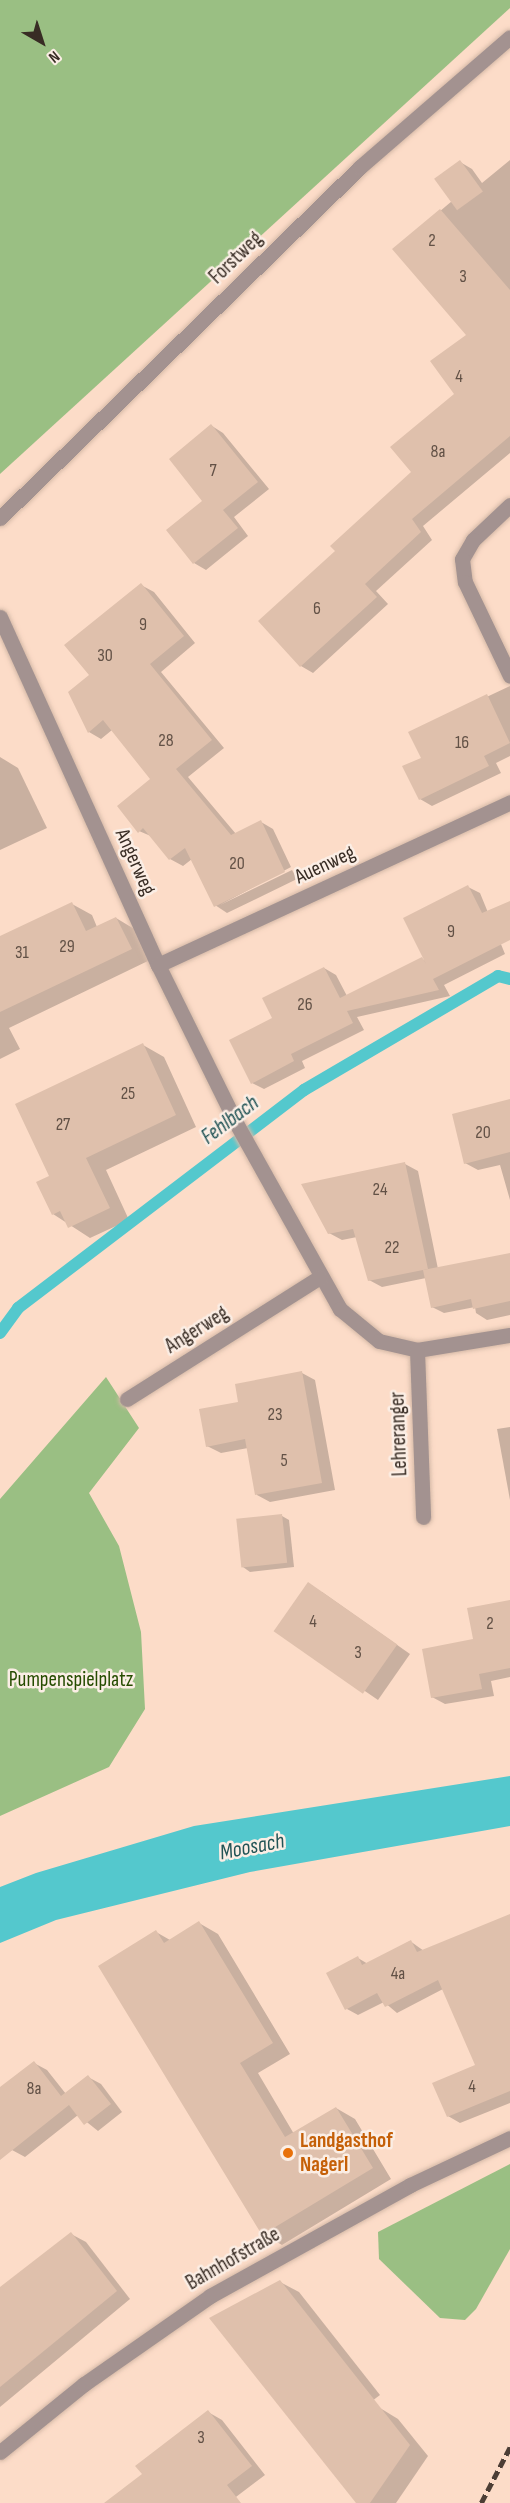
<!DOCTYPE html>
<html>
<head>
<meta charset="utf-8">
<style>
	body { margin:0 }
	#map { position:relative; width:510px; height:2503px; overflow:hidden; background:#fcdcc8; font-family:"Sofia Sans Condensed",sans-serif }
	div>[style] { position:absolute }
	.green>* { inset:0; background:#9abf83 }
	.water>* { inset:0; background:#54c8cd }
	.shadow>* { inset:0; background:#0003 }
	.stream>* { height:12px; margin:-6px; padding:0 6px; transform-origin:6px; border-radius:6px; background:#54c8cd }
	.building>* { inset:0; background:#dfc0ac; transform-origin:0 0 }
	.roads { filter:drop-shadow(0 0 2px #d5b9a7) drop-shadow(0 0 2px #d5b9a7) }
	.minor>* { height:15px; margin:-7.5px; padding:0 7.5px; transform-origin:7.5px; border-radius:7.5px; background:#a39290 }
	.rail>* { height:4.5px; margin-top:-2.25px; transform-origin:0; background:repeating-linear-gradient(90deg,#4c3e35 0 9px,transparent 0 13.5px) }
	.dots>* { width:16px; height:16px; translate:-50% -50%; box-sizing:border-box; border:3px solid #fbeee5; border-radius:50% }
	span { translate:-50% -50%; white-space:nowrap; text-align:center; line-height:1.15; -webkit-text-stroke:5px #fbeee5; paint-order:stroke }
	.number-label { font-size:18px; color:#625146 }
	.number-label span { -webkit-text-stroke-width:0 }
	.street-label { font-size:21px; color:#382c24 }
	.park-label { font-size:21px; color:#264c00 }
	.food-label { font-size:21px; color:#c56008; font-weight:700 }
	.left { translate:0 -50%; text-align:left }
	.water-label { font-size:22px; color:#225456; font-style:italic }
	.north { position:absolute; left:12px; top:12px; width:60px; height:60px; -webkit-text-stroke:4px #fbeee5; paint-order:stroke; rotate:141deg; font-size:16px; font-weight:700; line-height:24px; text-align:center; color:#382c24 }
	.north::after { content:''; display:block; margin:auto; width:21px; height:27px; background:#382c24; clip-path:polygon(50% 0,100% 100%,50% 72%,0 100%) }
</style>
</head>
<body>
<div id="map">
	<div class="green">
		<div style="clip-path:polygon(0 0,510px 0,510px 8px,0 474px)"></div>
		<div style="clip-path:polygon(106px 1377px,139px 1428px,89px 1493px,119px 1546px,141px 1632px,145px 1709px,109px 1767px,0 1816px,0 1499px)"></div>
		<div style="clip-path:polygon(510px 2164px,510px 2249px,476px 2309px,465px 2320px,440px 2318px,379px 2259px,378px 2232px)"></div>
	</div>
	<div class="water">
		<div style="clip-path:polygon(510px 1776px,510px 1826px,250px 1872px,56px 1920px,0 1943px,0 1887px,36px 1873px,194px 1826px)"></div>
	</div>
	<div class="shadow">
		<div style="clip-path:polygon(510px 160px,510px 453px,423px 526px,432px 540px,376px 591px,388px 604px,313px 673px,301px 666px,260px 621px,337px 551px,413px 473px,456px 395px,469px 335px,394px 250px,452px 201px,460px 162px,472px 169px,482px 183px)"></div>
		<div style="clip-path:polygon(212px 426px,223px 433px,269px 489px,234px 517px,248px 536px,206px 570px,194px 563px,168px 530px,205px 501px)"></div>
		<div style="clip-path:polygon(141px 585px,154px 592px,195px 643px,161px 672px,224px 748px,188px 777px,236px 834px,261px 822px,273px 829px,291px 867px,220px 905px,292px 870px,297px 879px,227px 913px,215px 905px,192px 859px,183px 866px,170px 859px,153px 837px,139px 831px,152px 779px,112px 730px,101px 739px,89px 732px,91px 675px)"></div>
		<div style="clip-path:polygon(510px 686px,510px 756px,496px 763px,501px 773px,432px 806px,420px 799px,423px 759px,410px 733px)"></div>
		<div style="clip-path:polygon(0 757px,18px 768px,47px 828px,0 850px)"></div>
		<div style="clip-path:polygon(468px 887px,480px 893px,505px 954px,444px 985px,450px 996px,357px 1017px,364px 1030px,302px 1061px,305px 1068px,264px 1089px,252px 1083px,274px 1019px,324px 968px,336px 975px,347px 996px,422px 959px,426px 961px)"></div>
		<div style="clip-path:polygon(72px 904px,92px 915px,97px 927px,116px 918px,136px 930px,150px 960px,9px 1028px,20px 1049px,0 1059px,0 938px)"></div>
		<div style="clip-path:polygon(143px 1045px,164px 1057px,196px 1127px,106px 1170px,129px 1220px,90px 1238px,53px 1214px,51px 1176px)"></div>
		<div style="clip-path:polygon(510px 1101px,510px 1200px,500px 1165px,478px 1170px,465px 1163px)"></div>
		<div style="clip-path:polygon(405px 1164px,418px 1171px,438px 1269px,510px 1254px,510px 1315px,487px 1320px,476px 1313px,475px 1307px,444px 1313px,432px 1307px,426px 1278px,382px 1287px,369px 1280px,357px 1237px,342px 1240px,329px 1233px)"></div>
		<div style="clip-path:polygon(302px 1373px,315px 1380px,335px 1490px,270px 1502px,257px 1495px,248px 1448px,221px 1453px,207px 1446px,240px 1403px)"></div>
		<div style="clip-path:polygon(510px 1427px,510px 1500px,497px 1429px)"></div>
		<div style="clip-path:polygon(282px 1516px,289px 1520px,294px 1567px,250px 1572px,243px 1567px)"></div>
		<div style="clip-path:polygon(322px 1592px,410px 1654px,378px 1700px,276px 1630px)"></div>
		<div style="clip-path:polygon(510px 1602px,510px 1677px,491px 1681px,494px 1696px,445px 1704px,432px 1697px,474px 1640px)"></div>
		<div style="clip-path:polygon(510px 1915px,510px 2103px,460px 2123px,448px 2116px,477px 2065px,443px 1989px,397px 2013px,384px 2002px,358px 2015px,347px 2009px,358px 1958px,368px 1964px,410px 1941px,424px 1951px)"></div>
		<div style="clip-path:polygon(199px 1923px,218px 1934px,290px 2054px,258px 2073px,294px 2134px,336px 2108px,355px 2119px,391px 2179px,282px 2245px,263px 2234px,100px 1966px,156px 1932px,170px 1940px)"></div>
		<div style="clip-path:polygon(34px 2063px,47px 2070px,66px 2094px,88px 2077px,101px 2084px,122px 2112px,98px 2131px,78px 2115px,25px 2157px,12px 2150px,0 2157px,0 2089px)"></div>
		<div style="clip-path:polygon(71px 2234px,86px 2242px,130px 2299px,0 2407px,0 2289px)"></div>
		<div style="clip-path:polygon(280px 2282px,299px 2292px,380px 2395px,319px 2441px)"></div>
		<div style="clip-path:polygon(380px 2408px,398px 2419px,428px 2456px,396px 2503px,358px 2503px)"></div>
		<div style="clip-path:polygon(208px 2412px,222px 2420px,265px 2475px,228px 2503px,106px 2503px,144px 2474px)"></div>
	</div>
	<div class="stream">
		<div style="left:0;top:1333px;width:31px;rotate:-54deg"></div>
		<div style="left:18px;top:1308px;width:360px;rotate:-37.3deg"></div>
		<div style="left:304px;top:1090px;width:225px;rotate:-30.4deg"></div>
		<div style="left:498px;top:976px;width:12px;rotate:14deg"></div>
	</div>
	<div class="building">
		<div style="left:460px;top:160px;width:39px;height:32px;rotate:54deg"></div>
		<div style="clip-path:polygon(440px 209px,510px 290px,510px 436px,412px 519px,421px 532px,365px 584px,377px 597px,300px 667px,258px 621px,335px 551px,330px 546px,411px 472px,390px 447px,454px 394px,430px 361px,466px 335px,392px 249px)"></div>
		<div style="clip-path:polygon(211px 424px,258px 482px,223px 510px,238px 528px,193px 564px,166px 530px,202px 501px,169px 459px)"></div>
		<div style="clip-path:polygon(141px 583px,184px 636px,150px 664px,212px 740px,176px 769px,231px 835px,261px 820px,285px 872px,214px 907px,185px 848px,169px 860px,143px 828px,138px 833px,117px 806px,150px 779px,103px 720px,88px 733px,68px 692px,89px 675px,64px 645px)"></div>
		<div style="clip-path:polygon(487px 694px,510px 743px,484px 756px,489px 766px,419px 800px,402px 766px,421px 758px,408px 732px)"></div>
		<div style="clip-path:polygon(468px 885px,482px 913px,510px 901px,510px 940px,433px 979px,439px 990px,347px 1011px,353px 1023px,291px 1054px,294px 1061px,251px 1084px,229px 1040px,272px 1018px,262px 998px,324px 967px,340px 998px,422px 957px,426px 964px,403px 918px)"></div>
		<div style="clip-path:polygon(72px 902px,86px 931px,116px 917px,132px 949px,0 1012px,0 936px)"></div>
		<div style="clip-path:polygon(143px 1043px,176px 1115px,86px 1158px,110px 1208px,68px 1228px,60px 1211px,52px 1215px,36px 1182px,49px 1176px,15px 1104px)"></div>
		<div style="clip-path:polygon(510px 1099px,510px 1152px,464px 1164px,452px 1114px)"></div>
		<div style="clip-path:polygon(405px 1162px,428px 1269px,368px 1281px,353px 1229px,328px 1234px,301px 1184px)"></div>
		<div style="clip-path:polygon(510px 1253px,510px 1301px,473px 1309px,471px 1299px,431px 1308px,423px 1270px)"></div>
		<div style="clip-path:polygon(302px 1371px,322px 1483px,255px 1495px,245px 1439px,206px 1447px,199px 1409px,238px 1402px,235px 1384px)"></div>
		<div style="left:282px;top:1514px;width:49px;height:46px;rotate:84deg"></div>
		<div style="left:308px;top:1582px;width:109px;height:60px;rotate:35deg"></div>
		<div style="clip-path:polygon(510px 1600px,510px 1668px,479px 1674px,482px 1689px,431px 1698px,422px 1649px,473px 1639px,467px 1608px)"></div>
		<div style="clip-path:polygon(510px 1914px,510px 2091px,447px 2117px,432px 2083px,475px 2065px,438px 1980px,385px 2007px,377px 1993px,345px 2010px,326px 1973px,358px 1956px,362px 1965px,411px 1940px,417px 1952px)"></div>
		<div style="clip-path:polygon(199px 1921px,273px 2043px,240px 2063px,285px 2137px,336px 2107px,373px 2168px,262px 2235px,98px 1966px,156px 1930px,164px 1943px)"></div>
		<div style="clip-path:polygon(34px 2061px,61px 2096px,88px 2075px,111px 2104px,84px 2125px,69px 2105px,0 2160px,0 2087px)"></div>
		<div style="clip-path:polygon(71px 2232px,117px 2291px,0 2387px,0 2287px)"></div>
		<div style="clip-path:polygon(280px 2280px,410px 2445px,370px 2503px,356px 2503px,209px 2318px)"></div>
		<div style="clip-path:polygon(208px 2410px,252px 2466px,227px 2485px,241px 2503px,104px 2503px,142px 2474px,135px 2466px)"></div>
	</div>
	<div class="roads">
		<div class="minor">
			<div style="left:510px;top:505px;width:51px;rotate:136.6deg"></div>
			<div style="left:473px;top:540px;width:22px;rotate:120deg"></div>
			<div style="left:462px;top:559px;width:23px;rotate:83deg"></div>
			<div style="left:465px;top:582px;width:104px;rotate:64.4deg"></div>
			<div style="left:0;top:518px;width:503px;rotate:-44.27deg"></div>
			<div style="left:360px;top:167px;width:198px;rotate:-40.9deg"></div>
			<div style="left:0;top:617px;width:382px;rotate:65.6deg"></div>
			<div style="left:158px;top:965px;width:176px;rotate:63.7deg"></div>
			<div style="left:236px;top:1123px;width:213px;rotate:60.8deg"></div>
			<div style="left:340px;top:1309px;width:50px;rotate:39.4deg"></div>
			<div style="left:379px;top:1341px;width:39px;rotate:13deg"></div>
			<div style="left:417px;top:1350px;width:94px;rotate:-9.2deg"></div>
			<div style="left:158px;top:965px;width:388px;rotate:-24.8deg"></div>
			<div style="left:417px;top:1350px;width:167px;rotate:87.9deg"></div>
			<div style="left:127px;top:1399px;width:228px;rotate:-32.3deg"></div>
			<div style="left:0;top:2452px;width:108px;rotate:-39deg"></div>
			<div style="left:84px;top:2384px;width:154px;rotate:-34.9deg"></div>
			<div style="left:210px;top:2296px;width:229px;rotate:-29deg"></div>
			<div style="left:410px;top:2185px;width:110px;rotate:-25.2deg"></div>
		</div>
	</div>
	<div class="rail">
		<div style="left:481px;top:2503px;width:63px;rotate:-62.6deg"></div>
	</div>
	<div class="dots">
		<div style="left:288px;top:2153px;background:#e8710a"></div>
	</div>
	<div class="number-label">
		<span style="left:432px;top:241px">2</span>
		<span style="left:463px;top:277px">3</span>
		<span style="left:459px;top:377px">4</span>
		<span style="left:438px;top:452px">8a</span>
		<span style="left:213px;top:471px">7</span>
		<span style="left:317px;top:609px">6</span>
		<span style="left:143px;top:625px">9</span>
		<span style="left:105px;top:656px">30</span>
		<span style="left:166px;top:741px">28</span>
		<span style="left:462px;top:743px">16</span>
		<span style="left:237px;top:864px">20</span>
		<span style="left:451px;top:932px">9</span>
		<span style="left:67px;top:947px">29</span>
		<span style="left:22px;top:953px">31</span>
		<span style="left:305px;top:1005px">26</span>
		<span style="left:128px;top:1094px">25</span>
		<span style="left:63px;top:1125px">27</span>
		<span style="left:483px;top:1133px">20</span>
		<span style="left:380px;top:1190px">24</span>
		<span style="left:392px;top:1248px">22</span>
		<span style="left:275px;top:1415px">23</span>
		<span style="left:284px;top:1461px">5</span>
		<span style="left:313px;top:1622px">4</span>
		<span style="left:490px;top:1624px">2</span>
		<span style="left:358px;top:1653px">3</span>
		<span style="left:398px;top:1974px">4a</span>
		<span style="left:472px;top:2087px">4</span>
		<span style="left:34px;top:2089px">8a</span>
		<span style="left:201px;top:2438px">3</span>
	</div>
	<div class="street-label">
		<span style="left:236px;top:258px;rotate:-44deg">Forstweg</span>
		<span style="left:135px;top:862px;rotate:66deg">Angerweg</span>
		<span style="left:325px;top:865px;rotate:-25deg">Auenweg</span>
		<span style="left:197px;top:1330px;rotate:-32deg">Angerweg</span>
		<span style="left:399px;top:1434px;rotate:-92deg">Lehreranger</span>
		<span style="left:233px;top:2259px;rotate:-30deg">Bahnhofstraße</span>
	</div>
	<div class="park-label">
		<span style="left:71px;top:1680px">Pumpenspielplatz</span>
	</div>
	<div class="food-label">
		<span class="left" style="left:300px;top:2153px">Landgasthof<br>Nagerl</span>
	</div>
	<div class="water-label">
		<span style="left:230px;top:1120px;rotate:-37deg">Fehlbach</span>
		<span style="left:252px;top:1847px;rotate:-11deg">Moosach</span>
	</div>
	<div class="north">N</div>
</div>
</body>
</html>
